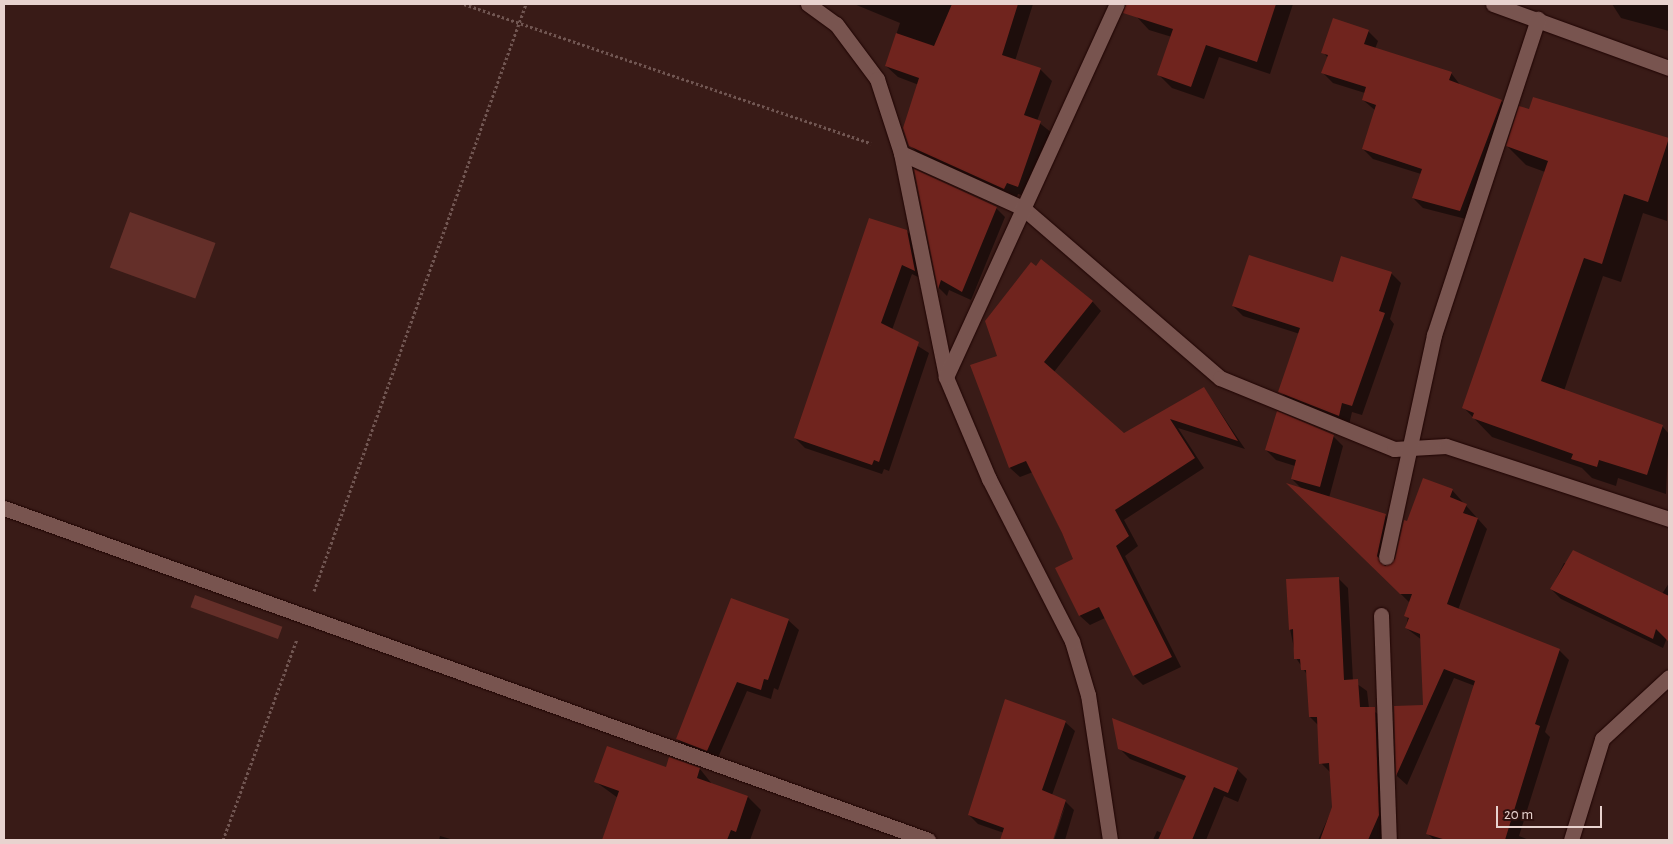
<!DOCTYPE html>
<html>
<head>
<meta charset="utf-8">
<style>
	body { margin:0 }
	#map { position:relative; width:1673px; height:844px; overflow:hidden; background:#391b17; font-family:"Alegreya Sans",sans-serif }
	div>[style] { position:absolute }
	.green>* { inset:0; background:#642f29; transform-origin:0 0 }
	.shadow>* { inset:0; background:#0007 }
	.building>* { inset:0; background:#70241e }
	.path>* { height:3px; margin-top:-1.5px; transform-origin:0; background:repeating-linear-gradient(90deg,#715652 0 2.5px,transparent 0 5px) }
	.roads { filter:drop-shadow(0 0 1px #1f0403) drop-shadow(0 0 1px #1f0403) }
	.lane>* { height:15px; margin:-7.5px; padding:0 7.5px; transform-origin:7.5px; border-radius:7.5px; background:#78544f }
	.street>* { height:15px; margin:-7.5px; padding:0 7.5px; transform-origin:7.5px; border-radius:7.5px; background:#78544f }
	.secondary>* { height:15px; margin:-7.5px; padding:0 7.5px; transform-origin:7.5px; border-radius:7.5px; background:#78544f }
	span { translate:-50% -50%; white-space:nowrap; text-align:center; line-height:1.15; -webkit-text-stroke:5px #2f110e; paint-order:stroke }
	.frame { position:absolute; inset:0; border:5px solid #e8d3cf; pointer-events:none }
	.scale { position:absolute; left:1496px; top:806px; width:106px; height:22px; box-sizing:border-box; border:2px solid #e8d3cf; border-top:0; padding-left:6px; font-size:15px; line-height:18px; white-space:nowrap; color:#e8d3cf; -webkit-text-stroke:4px #2f110e; paint-order:stroke }
</style>
</head>
<body>
<div id="map">
	<div class="green">
		<div style="left:130px;top:212px;width:91px;height:59px;rotate:20deg"></div>
		<div style="left:195px;top:595px;width:93px;height:13px;rotate:20deg"></div>
	</div>
	<div class="shadow">
		<div style="clip-path:polygon(854px 4px,1033px 4px,1015px 61px,1040px 69px,1052px 81px,1037px 121px,1052px 133px,1029px 197px,1018px 194px,1016px 200px,922px 157px,910px 145px,919px 85px,898px 77px,886px 66px,900px 23px)"></div>
		<div style="clip-path:polygon(1116px 4px,1293px 4px,1270px 74px,1219px 57px,1204px 99px,1172px 88px,1159px 75px,1172px 37px,1149px 30px,1136px 16px,1138px 11px)"></div>
		<div style="clip-path:polygon(1612px 4px,1669px 4px,1669px 31px,1621px 18px)"></div>
		<div style="clip-path:polygon(1368px 31px,1378px 41px,1375px 49px,1451px 73px,1461px 86px,1501px 101px,1511px 111px,1470px 220px,1423px 208px,1413px 198px,1421px 174px,1373px 159px,1363px 149px,1376px 111px,1363px 100px,1365px 93px,1333px 83px,1323px 73px,1328px 58px,1323px 52px)"></div>
		<div style="clip-path:polygon(1669px 139px,1667px 221px,1643px 213px,1621px 282px,1603px 276px,1564px 391px,1662px 426px,1669px 434px,1666px 494px,1618px 478px,1616px 486px,1592px 478px,1582px 468px,1492px 437px,1464px 408px,1545px 172px,1526px 165px,1507px 146px)"></div>
		<div style="clip-path:polygon(915px 171px,996px 208px,1005px 217px,971px 300px,949px 290px,947px 296px,939px 288px)"></div>
		<div style="clip-path:polygon(906px 231px,917px 241px,924px 280px,912px 274px,892px 330px,929px 353px,889px 471px,884px 469px,882px 474px,805px 448px,795px 438px)"></div>
		<div style="clip-path:polygon(1391px 273px,1401px 283px,1390px 319px,1394px 324px,1362px 415px,1352px 412px,1349px 425px,1290px 401px,1280px 391px,1300px 334px,1243px 316px,1233px 306px)"></div>
		<div style="clip-path:polygon(1092px 301px,1101px 311px,1054px 372px,1124px 435px,1204px 388px,1245px 449px,1178px 428px,1204px 468px,1124px 520px,1138px 546px,1125px 556px,1181px 667px,1143px 685px,1134px 676px,1105px 618px,1090px 625px,1080px 616px,1075px 560px,1033px 472px,1020px 477px,1010px 468px,972px 366px,999px 357px)"></div>
		<div style="clip-path:polygon(1333px 436px,1343px 446px,1329px 498px,1385px 515px,1395px 525px,1386px 567px,1396px 560px,1424px 480px,1452px 490px,1487px 529px,1458px 610px,1559px 650px,1569px 660px,1545px 732px,1550px 737px,1519px 836px,1529px 840px,1434px 840px,1427px 833px,1475px 686px,1454px 678px,1407px 785px,1397px 776px,1395px 707px,1424px 706px,1422px 640px,1406px 628px,1410px 603px,1290px 485px,1302px 489px,1292px 479px,1295px 466px,1276px 460px,1266px 450px)"></div>
		<div style="clip-path:polygon(1564px 563px,1662px 594px,1669px 583px,1669px 641px,1667px 638px,1663px 648px,1561px 599px,1551px 589px)"></div>
		<div style="clip-path:polygon(1338px 578px,1348px 588px,1353px 681px,1367px 691px,1369px 708px,1384px 718px,1382px 840px,1318px 840px,1333px 807px,1331px 773px,1321px 763px,1318px 725px,1310px 717px,1308px 676px,1296px 658px,1290px 629px)"></div>
		<div style="clip-path:polygon(788px 620px,799px 630px,778px 690px,774px 688px,771px 699px,747px 691px,717px 760px,687px 749px,677px 739px)"></div>
		<div style="clip-path:polygon(1065px 722px,1075px 731px,1052px 795px,1065px 801px,1074px 810px,1065px 840px,1054px 840px,1066px 804px,1051px 840px,1001px 840px,1004px 833px,978px 824px,969px 815px)"></div>
		<div style="clip-path:polygon(1120px 749px,1237px 769px,1247px 779px,1238px 802px,1224px 796px,1206px 840px,1153px 840px,1157px 831px,1162px 833px,1186px 781px,1130px 759px)"></div>
		<div style="clip-path:polygon(667px 768px,700px 769px,712px 784px,748px 797px,761px 810px,750px 840px,603px 840px,618px 798px,596px 782px)"></div>
		<div style="clip-path:polygon(440px 836px,454px 840px,439px 840px)"></div>
	</div>
	<div class="building">
		<div style="clip-path:polygon(952px 4px,1018px 4px,1002px 55px,1041px 68px,1024px 115px,1041px 121px,1018px 187px,1007px 183px,1004px 189px,909px 146px,903px 128px,919px 78px,885px 66px,896px 33px,934px 46px)"></div>
		<div style="clip-path:polygon(1126px 4px,1276px 4px,1257px 62px,1206px 45px,1191px 87px,1157px 75px,1173px 29px,1123px 13px)"></div>
		<div style="clip-path:polygon(1333px 18px,1369px 30px,1364px 44px,1452px 72px,1449px 80px,1502px 100px,1460px 211px,1412px 198px,1422px 169px,1362px 149px,1376px 105px,1362px 100px,1366px 87px,1321px 73px,1328px 55px,1321px 53px)"></div>
		<div style="clip-path:polygon(1533px 97px,1669px 138px,1648px 202px,1624px 194px,1602px 264px,1584px 258px,1541px 381px,1663px 425px,1647px 475px,1599px 460px,1597px 467px,1571px 459px,1573px 454px,1472px 418px,1474px 413px,1462px 408px,1548px 161px,1506px 146px,1519px 106px,1529px 109px)"></div>
		<div style="clip-path:polygon(914px 169px,997px 207px,962px 292px,941px 280px,938px 289px)"></div>
		<div style="clip-path:polygon(869px 218px,907px 230px,915px 271px,902px 265px,881px 323px,919px 342px,879px 462px,874px 460px,872px 465px,794px 438px)"></div>
		<div style="clip-path:polygon(1249px 255px,1333px 282px,1341px 256px,1392px 272px,1379px 311px,1385px 313px,1352px 406px,1342px 403px,1339px 416px,1278px 392px,1300px 328px,1232px 306px)"></div>
		<div style="clip-path:polygon(1041px 259px,1093px 301px,1044px 362px,1124px 433px,1204px 387px,1238px 441px,1170px 419px,1195px 458px,1115px 510px,1129px 536px,1116px 546px,1172px 657px,1133px 676px,1099px 607px,1079px 616px,1055px 568px,1073px 559px,1062px 533px,1026px 461px,1009px 468px,970px 365px,997px 356px,985px 321px,1031px 262px,1036px 266px)"></div>
		<div style="clip-path:polygon(1277px 411px,1334px 435px,1320px 487px,1291px 479px,1296px 460px,1265px 450px)"></div>
		<div style="clip-path:polygon(1423px 478px,1453px 489px,1450px 497px,1467px 504px,1463px 513px,1478px 518px,1447px 604px,1560px 649px,1535px 724px,1540px 726px,1505px 840px,1446px 840px,1426px 834px,1475px 681px,1444px 669px,1396px 776px,1394px 706px,1423px 705px,1420px 634px,1405px 628px,1409px 618px,1404px 616px,1412px 594px,1400px 594px,1286px 483px,1386px 514px,1377px 556px,1385px 566px,1395px 559px,1404px 520px,1407px 521px)"></div>
		<div style="clip-path:polygon(1573px 550px,1669px 596px,1669px 642px,1656px 629px,1653px 639px,1550px 589px)"></div>
		<div style="clip-path:polygon(1339px 577px,1344px 680px,1358px 679px,1360px 707px,1375px 707px,1379px 815px,1368px 840px,1320px 840px,1332px 807px,1329px 763px,1319px 764px,1317px 717px,1309px 717px,1306px 670px,1301px 670px,1300px 659px,1294px 659px,1293px 629px,1289px 630px,1286px 579px)"></div>
		<div style="clip-path:polygon(731px 598px,789px 619px,768px 680px,764px 679px,761px 690px,737px 682px,707px 751px,676px 739px)"></div>
		<div style="clip-path:polygon(1005px 699px,1066px 721px,1042px 790px,1066px 800px,1053px 840px,1000px 840px,1004px 828px,968px 815px)"></div>
		<div style="clip-path:polygon(1112px 718px,1238px 768px,1228px 793px,1214px 787px,1192px 840px,1158px 840px,1186px 776px,1118px 749px)"></div>
		<div style="clip-path:polygon(607px 746px,666px 767px,669px 757px,700px 768px,697px 778px,748px 796px,736px 832px,731px 830px,727px 840px,602px 840px,619px 791px,594px 782px)"></div>
	</div>
	<div class="path">
		<div style="left:464px;top:4px;width:430px;rotate:18.9deg"></div>
		<div style="left:314px;top:591px;width:624px;rotate:-70.14deg"></div>
		<div style="left:223px;top:840px;width:214px;rotate:-69.8deg"></div>
	</div>
	<div class="roads">
		<div class="lane">
			<div style="left:901px;top:153px;width:134px;rotate:24.3deg"></div>
			<div style="left:1023px;top:208px;width:260px;rotate:40.8deg"></div>
			<div style="left:1220px;top:378px;width:188px;rotate:22.2deg"></div>
			<div style="left:1394px;top:449px;width:52px;rotate:-3.3deg"></div>
			<div style="left:1446px;top:446px;width:235px;rotate:18.1deg"></div>
			<div style="left:1381px;top:615px;width:225px;rotate:88deg"></div>
		</div>
		<div class="street">
			<div style="left:808px;top:4px;width:34px;rotate:36deg"></div>
			<div style="left:836px;top:24px;width:69px;rotate:53.3deg"></div>
			<div style="left:877px;top:79px;width:78px;rotate:72deg"></div>
			<div style="left:901px;top:153px;width:228px;rotate:78.6deg"></div>
			<div style="left:1493px;top:4px;width:187px;rotate:20deg"></div>
			<div style="left:1386px;top:557px;width:227px;rotate:-77.8deg"></div>
			<div style="left:1434px;top:335px;width:333px;rotate:-71.8deg"></div>
			<div style="left:1110px;top:840px;width:147px;rotate:-98.6deg"></div>
			<div style="left:1088px;top:695px;width:56px;rotate:-106.5deg"></div>
			<div style="left:1072px;top:641px;width:182px;rotate:-117.1deg"></div>
			<div style="left:989px;top:479px;width:111px;rotate:-112.9deg"></div>
			<div style="left:946px;top:377px;width:410px;rotate:-65.4deg"></div>
			<div style="left:1571px;top:840px;width:106px;rotate:-72.9deg"></div>
			<div style="left:1602px;top:739px;width:91px;rotate:-42.8deg"></div>
		</div>
		<div class="secondary">
			<div style="left:4px;top:508px;width:982px;rotate:19.76deg"></div>
		</div>
	</div>
	<div class="frame"></div>
	<div class="scale">20 m</div>
</div>
</body>
</html>
